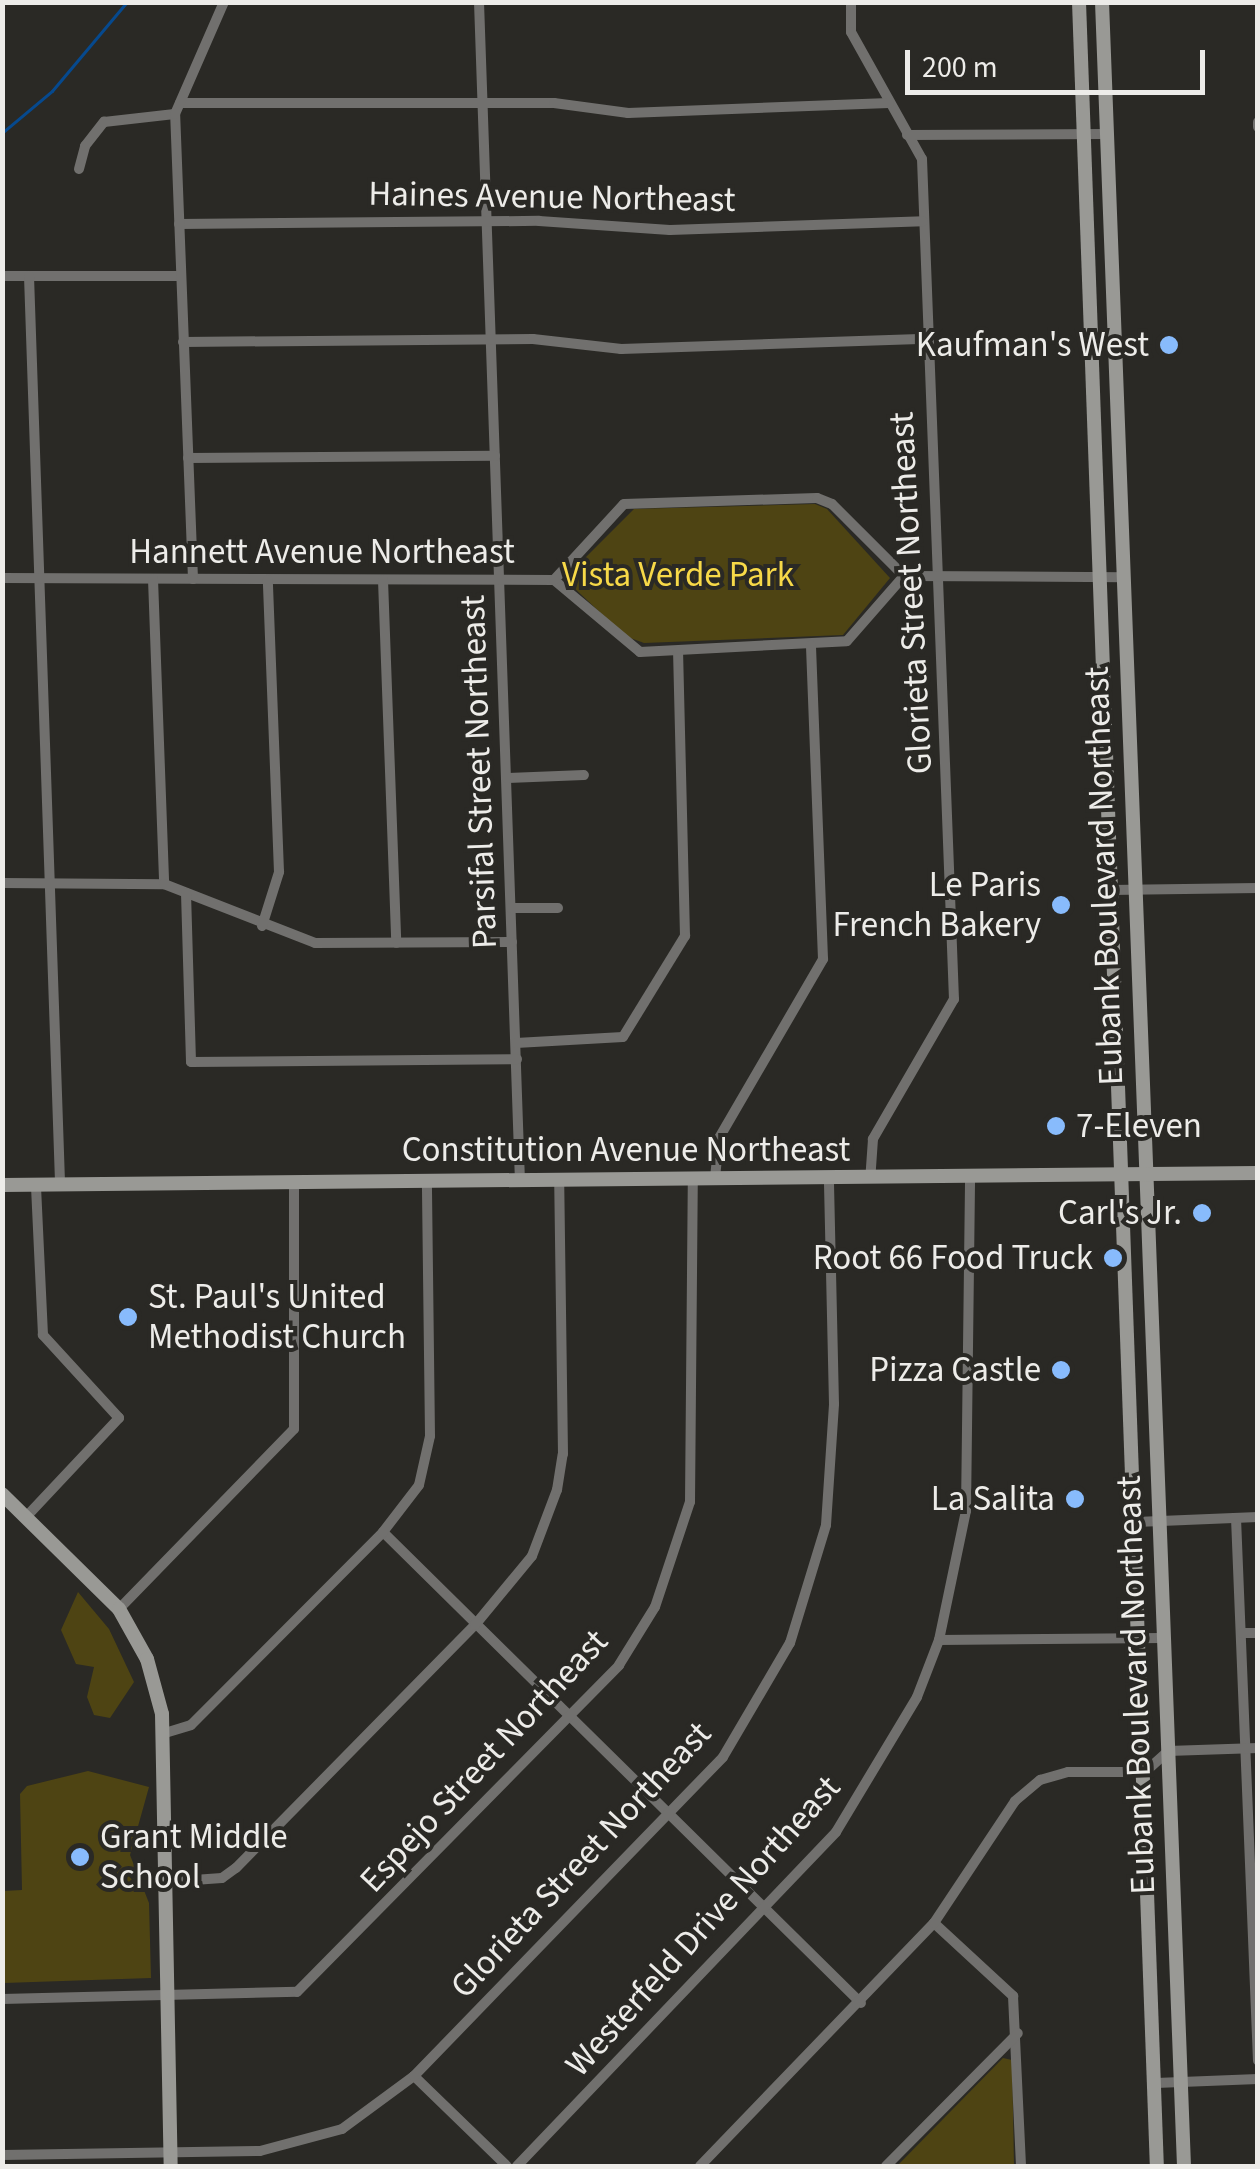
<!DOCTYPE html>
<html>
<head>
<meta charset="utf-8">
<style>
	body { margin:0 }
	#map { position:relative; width:1260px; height:2169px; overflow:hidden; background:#2a2925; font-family:"Source Sans 3",sans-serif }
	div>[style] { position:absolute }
	.green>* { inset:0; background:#4e4413 }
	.stream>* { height:2.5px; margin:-1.25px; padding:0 1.25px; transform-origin:1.25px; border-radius:1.25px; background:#06498e }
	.street>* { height:10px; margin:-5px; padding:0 5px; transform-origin:5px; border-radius:5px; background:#71706e }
	.secondary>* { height:14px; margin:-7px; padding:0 7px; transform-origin:7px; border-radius:7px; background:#999995 }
	.dots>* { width:28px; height:28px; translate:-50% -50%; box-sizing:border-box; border:5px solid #2a2925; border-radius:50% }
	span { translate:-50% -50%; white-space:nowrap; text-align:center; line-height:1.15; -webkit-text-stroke:8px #2a2925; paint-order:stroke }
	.street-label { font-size:35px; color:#edece9 }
	.poi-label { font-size:35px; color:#edece9 }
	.right { translate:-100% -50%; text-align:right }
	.left { translate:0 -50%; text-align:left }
	.park-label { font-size:35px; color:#f7d948 }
	.frame { position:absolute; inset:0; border:5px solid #edece9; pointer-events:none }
	.scale { position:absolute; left:905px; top:50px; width:300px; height:45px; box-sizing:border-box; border:5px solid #edece9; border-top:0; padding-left:12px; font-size:30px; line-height:35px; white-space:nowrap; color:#edece9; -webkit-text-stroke:8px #2a2925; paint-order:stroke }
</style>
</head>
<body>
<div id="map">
	<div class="green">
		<div style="clip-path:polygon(815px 504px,827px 509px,890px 578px,843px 635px,644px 643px,625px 636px,570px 584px,571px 572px,634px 509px)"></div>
		<div style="clip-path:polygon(78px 1592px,109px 1629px,134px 1682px,110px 1718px,94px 1715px,87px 1697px,94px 1667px,76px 1664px,61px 1630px)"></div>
		<div style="clip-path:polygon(88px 1771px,149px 1787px,130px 1855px,149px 1903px,151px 1978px,4px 1983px,3px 1891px,22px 1890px,20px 1794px,27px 1786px)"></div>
		<div style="clip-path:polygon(1003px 2058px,1012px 2060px,1014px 2166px,897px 2166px)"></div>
	</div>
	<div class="stream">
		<div style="left:2px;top:133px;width:65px;rotate:-40deg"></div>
		<div style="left:52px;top:91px;width:116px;rotate:-49.9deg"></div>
	</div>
	<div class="street">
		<div style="left:479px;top:2px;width:1179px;rotate:88.01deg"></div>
		<div style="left:851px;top:2px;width:30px;rotate:90deg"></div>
		<div style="left:851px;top:32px;width:145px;rotate:60.8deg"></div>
		<div style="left:922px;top:159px;width:841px;rotate:87.82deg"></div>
		<div style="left:954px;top:999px;width:162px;rotate:120.1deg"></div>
		<div style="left:873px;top:1139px;width:39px;rotate:94deg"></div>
		<div style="left:180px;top:103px;width:374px"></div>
		<div style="left:554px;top:103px;width:75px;rotate:7.7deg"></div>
		<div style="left:628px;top:113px;width:261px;rotate:-2.2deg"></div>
		<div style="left:1258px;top:122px;width:5px;rotate:90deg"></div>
		<div style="left:907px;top:135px;width:199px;rotate:-0.3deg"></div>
		<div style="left:79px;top:169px;width:24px;rotate:-75deg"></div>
		<div style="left:85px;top:146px;width:31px;rotate:-52deg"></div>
		<div style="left:104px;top:122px;width:71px;rotate:-6.4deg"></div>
		<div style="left:179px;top:224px;width:360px;rotate:-0.5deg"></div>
		<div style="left:539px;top:221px;width:131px;rotate:3.9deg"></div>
		<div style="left:670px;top:230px;width:253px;rotate:-2deg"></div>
		<div style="left:2px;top:276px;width:178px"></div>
		<div style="left:29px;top:276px;width:909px;rotate:88.04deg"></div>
		<div style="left:183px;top:342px;width:350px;rotate:-0.5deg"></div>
		<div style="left:533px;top:339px;width:89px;rotate:6.5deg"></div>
		<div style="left:621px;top:349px;width:306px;rotate:-1.9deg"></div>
		<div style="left:188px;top:458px;width:307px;rotate:-0.4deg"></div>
		<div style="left:2px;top:578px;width:552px;rotate:0.21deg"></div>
		<div style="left:554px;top:580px;width:112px;rotate:39.9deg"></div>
		<div style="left:640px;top:652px;width:207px;rotate:-3deg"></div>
		<div style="left:847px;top:641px;width:86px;rotate:-48.8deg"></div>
		<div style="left:904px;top:576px;width:220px;rotate:0.3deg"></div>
		<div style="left:153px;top:579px;width:305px;rotate:87.9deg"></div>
		<div style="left:193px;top:579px;width:465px;rotate:-92.2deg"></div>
		<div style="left:175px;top:114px;width:122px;rotate:-66.4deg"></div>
		<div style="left:383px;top:580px;width:363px;rotate:87.9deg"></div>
		<div style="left:554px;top:580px;width:103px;rotate:-47.4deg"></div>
		<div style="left:624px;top:504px;width:193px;rotate:-1.8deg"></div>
		<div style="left:817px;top:498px;width:16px;rotate:22deg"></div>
		<div style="left:832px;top:504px;width:102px;rotate:45deg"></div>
		<div style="left:507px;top:778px;width:77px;rotate:-2.2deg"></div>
		<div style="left:2px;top:883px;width:162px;rotate:0.4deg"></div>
		<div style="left:164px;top:884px;width:162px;rotate:21.3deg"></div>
		<div style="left:315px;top:943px;width:197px;rotate:-0.3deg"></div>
		<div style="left:1111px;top:890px;width:147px;rotate:-0.8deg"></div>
		<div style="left:186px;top:893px;width:169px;rotate:88.3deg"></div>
		<div style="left:191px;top:1062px;width:326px;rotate:-0.5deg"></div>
		<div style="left:511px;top:908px;width:47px"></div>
		<div style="left:262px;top:926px;width:57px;rotate:-72.5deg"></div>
		<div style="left:279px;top:872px;width:292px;rotate:-92.2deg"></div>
		<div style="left:516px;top:1043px;width:107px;rotate:-3.2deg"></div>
		<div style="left:623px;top:1037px;width:119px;rotate:-58.5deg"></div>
		<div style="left:685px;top:936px;width:285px;rotate:-91.4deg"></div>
		<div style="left:715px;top:1178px;width:40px;rotate:-84.3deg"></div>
		<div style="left:719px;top:1138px;width:207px;rotate:-59.8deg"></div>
		<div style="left:823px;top:959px;width:314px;rotate:-92.2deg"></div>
		<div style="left:26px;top:1517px;width:136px;rotate:-46.8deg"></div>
		<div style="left:119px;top:1418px;width:113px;rotate:-132.5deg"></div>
		<div style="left:43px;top:1335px;width:151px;rotate:-92.7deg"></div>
		<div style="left:1236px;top:1518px;width:543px;rotate:87.68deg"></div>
		<div style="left:1136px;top:1522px;width:122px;rotate:-2.3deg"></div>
		<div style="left:383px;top:1532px;width:671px;rotate:44.58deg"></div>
		<div style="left:119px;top:1609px;width:251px;rotate:-45.8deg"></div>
		<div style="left:294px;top:1429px;width:247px;rotate:-90deg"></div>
		<div style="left:1242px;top:1633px;width:16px"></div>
		<div style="left:939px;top:1640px;width:224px;rotate:-0.5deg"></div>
		<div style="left:165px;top:1733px;width:27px;rotate:-17deg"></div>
		<div style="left:191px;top:1725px;width:272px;rotate:-45.1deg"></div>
		<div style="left:383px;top:1532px;width:59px;rotate:-52.5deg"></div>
		<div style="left:419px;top:1485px;width:50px;rotate:-77.3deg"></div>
		<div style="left:430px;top:1436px;width:255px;rotate:-90.7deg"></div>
		<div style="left:166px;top:1882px;width:56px;rotate:-4.1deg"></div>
		<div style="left:222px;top:1878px;width:17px;rotate:-36deg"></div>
		<div style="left:236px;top:1868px;width:341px;rotate:-45.5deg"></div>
		<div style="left:475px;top:1625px;width:89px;rotate:-50.4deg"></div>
		<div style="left:532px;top:1556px;width:71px;rotate:-69.3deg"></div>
		<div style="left:557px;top:1490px;width:36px;rotate:-81deg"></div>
		<div style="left:563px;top:1454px;width:274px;rotate:-90.8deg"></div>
		<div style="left:934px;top:1923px;width:108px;rotate:42.7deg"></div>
		<div style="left:1013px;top:1996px;width:170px;rotate:87.3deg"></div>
		<div style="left:2px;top:1999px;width:295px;rotate:-1.4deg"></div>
		<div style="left:297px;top:1992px;width:459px;rotate:-45.4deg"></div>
		<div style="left:619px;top:1665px;width:68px;rotate:-58.2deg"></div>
		<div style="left:655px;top:1607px;width:111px;rotate:-71.6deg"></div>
		<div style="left:690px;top:1502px;width:324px;rotate:-89.5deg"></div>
		<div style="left:414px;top:2076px;width:129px;rotate:44.1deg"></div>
		<div style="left:1156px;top:2083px;width:102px;rotate:-2.2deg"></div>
		<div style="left:2px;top:2155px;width:258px;rotate:-0.9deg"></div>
		<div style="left:260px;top:2151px;width:85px;rotate:-15deg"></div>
		<div style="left:342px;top:2129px;width:89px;rotate:-36.4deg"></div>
		<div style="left:414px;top:2076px;width:444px;rotate:-45.9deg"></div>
		<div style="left:723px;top:1757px;width:132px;rotate:-59.6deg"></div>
		<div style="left:790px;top:1643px;width:123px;rotate:-73deg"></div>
		<div style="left:826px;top:1525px;width:121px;rotate:-86.2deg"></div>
		<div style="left:834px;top:1404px;width:226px;rotate:-91.3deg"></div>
		<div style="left:517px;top:2166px;width:462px;rotate:-46.3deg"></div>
		<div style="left:836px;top:1832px;width:157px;rotate:-59deg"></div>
		<div style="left:917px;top:1697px;width:61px;rotate:-68.9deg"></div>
		<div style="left:939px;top:1640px;width:132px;rotate:-78.2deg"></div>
		<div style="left:966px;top:1511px;width:333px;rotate:-89.3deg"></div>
		<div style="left:700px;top:2166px;width:337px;rotate:-46.1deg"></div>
		<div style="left:934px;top:1923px;width:146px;rotate:-56.4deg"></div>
		<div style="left:1015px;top:1801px;width:33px;rotate:-40deg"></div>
		<div style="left:1040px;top:1780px;width:29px;rotate:-16deg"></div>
		<div style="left:1068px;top:1772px;width:77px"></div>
		<div style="left:1145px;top:1772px;width:31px;rotate:-42deg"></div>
		<div style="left:1168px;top:1751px;width:90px;rotate:-1.9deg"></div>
		<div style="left:886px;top:2166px;width:187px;rotate:-45.2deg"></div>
	</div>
	<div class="secondary">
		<div style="left:1079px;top:2px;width:2165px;rotate:87.94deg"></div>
		<div style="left:1102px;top:2px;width:2166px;rotate:87.83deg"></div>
		<div style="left:2px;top:1185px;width:1256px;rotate:-0.55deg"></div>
		<div style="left:2px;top:1494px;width:164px;rotate:44.5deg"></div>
		<div style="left:119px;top:1609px;width:57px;rotate:60.8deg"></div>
		<div style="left:147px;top:1659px;width:57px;rotate:74.7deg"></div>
		<div style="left:162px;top:1714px;width:452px;rotate:88.9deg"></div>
	</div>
	<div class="dots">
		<div style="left:1169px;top:345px;background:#88bbfc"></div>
		<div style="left:1061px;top:905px;background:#88bbfc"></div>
		<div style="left:1056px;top:1126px;background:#88bbfc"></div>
		<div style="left:1202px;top:1213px;background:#88bbfc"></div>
		<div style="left:1113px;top:1258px;background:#88bbfc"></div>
		<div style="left:128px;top:1317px;background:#88bbfc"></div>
		<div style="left:1061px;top:1370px;background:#88bbfc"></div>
		<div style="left:1075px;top:1499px;background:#88bbfc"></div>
		<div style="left:80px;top:1857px;background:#88bbfc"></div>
	</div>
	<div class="street-label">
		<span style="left:552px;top:197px;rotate:1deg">Haines Avenue Northeast</span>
		<span style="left:322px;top:552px">Hannett Avenue Northeast</span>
		<span style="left:911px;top:593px;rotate:-93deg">Glorieta Street Northeast</span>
		<span style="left:479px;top:772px;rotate:-92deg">Parsifal Street Northeast</span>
		<span style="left:1104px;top:876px;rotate:-92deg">Eubank Boulevard Northeast</span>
		<span style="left:626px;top:1150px">Constitution Avenue Northeast</span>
		<span style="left:1136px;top:1685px;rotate:-92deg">Eubank Boulevard Northeast</span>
		<span style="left:484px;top:1761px;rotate:-47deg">Espejo Street Northeast</span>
		<span style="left:581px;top:1860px;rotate:-47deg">Glorieta Street Northeast</span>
		<span style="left:703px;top:1926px;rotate:-48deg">Westerfeld Drive Northeast</span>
	</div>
	<div class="poi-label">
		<span class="right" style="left:1149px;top:345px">Kaufman's West</span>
		<span class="right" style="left:1041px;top:905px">Le Paris<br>French Bakery</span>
		<span class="left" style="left:1076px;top:1126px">7-Eleven</span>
		<span class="right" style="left:1182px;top:1213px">Carl's Jr.</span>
		<span class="right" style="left:1093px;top:1258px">Root 66 Food Truck</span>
		<span class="left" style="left:148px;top:1317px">St. Paul's United<br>Methodist Church</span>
		<span class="right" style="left:1041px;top:1370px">Pizza Castle</span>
		<span class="right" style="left:1055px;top:1499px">La Salita</span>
		<span class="left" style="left:100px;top:1857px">Grant Middle<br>School</span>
	</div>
	<div class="park-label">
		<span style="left:678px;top:575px">Vista Verde Park</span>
	</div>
	<div class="frame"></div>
	<div class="scale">200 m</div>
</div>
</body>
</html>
